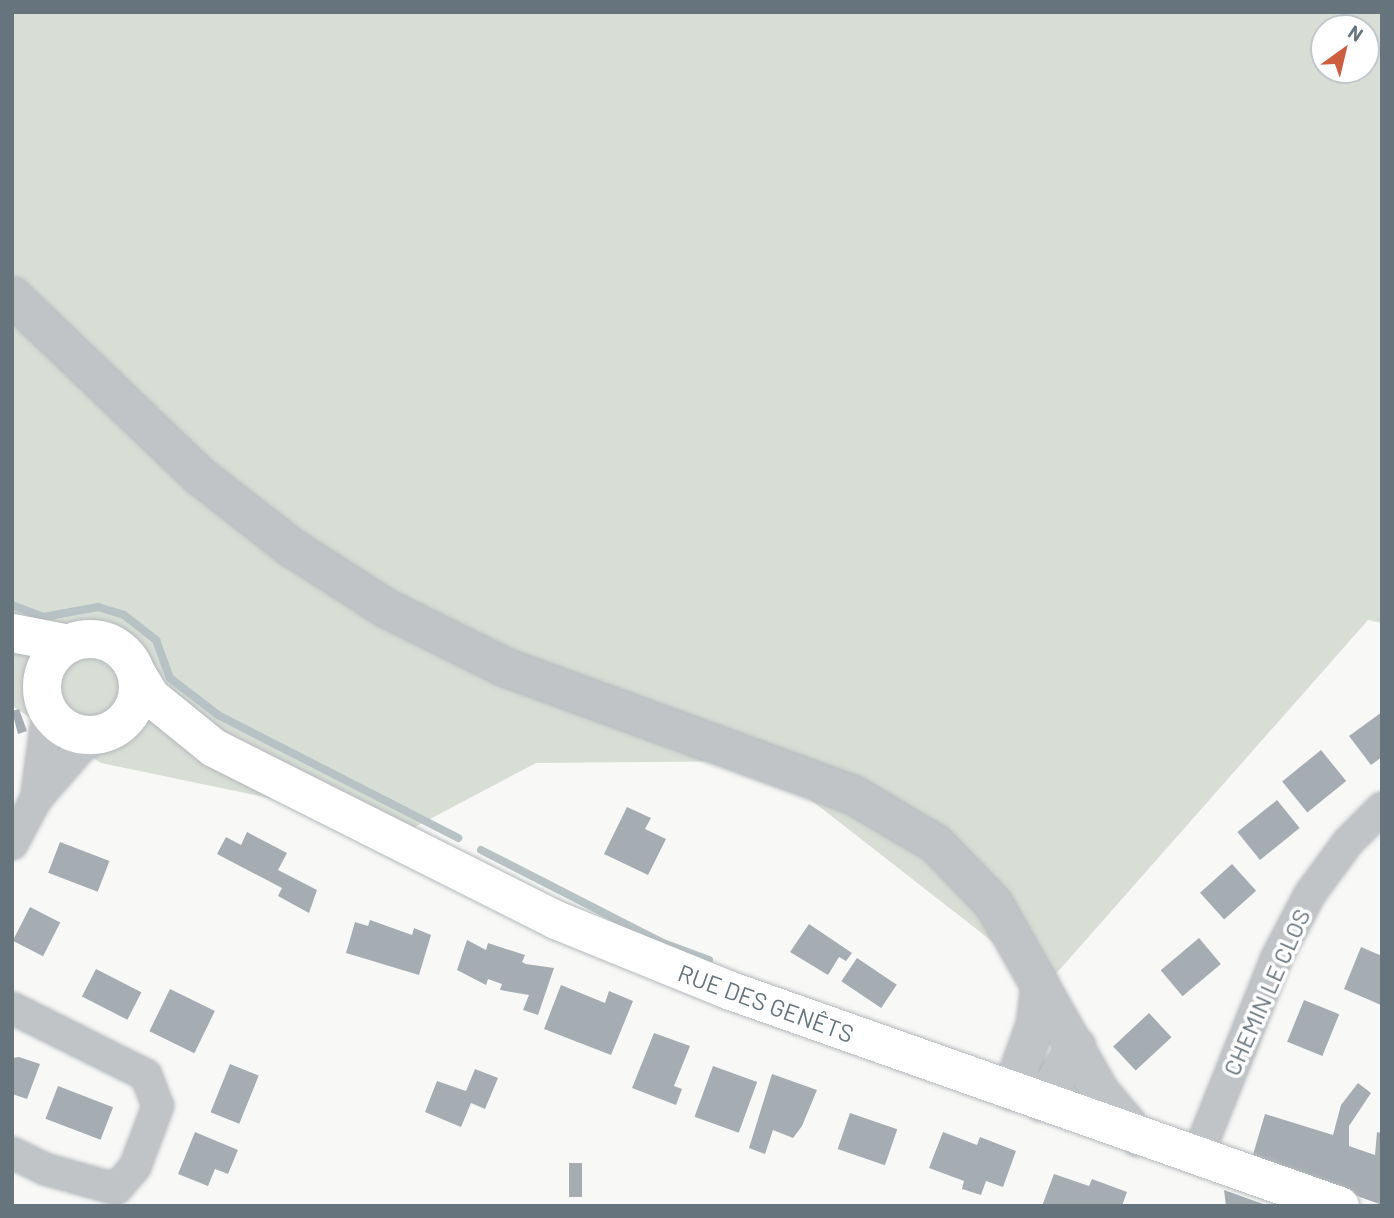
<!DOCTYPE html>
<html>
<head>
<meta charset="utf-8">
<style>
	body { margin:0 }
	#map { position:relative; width:1394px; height:1218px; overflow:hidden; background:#f8f8f6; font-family:Barlow,sans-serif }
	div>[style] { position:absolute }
	.green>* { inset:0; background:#d8ddd6 }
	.stream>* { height:8px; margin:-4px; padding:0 4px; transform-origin:4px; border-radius:4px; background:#b7c2c5 }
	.building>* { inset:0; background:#a6adb2; transform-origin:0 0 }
	.roads { filter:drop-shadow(0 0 2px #b3b8bb) drop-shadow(0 0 2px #b3b8bb) }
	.minor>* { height:30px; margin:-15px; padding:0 15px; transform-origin:15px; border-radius:15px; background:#c0c4c7 }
	.tertiary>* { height:37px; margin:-18.5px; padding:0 18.5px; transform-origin:18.5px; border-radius:18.5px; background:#c0c4c7 }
	.secondary>* { height:38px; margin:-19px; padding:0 19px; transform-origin:19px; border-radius:19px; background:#fff }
	.secondary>.ring { margin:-19px; padding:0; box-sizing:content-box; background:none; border:38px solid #fff; border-radius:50% }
	span { translate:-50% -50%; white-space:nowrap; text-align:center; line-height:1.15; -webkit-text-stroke:7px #fff; paint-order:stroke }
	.street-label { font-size:24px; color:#66747d }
	.frame { position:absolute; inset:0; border:14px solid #66747d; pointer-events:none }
	.north { position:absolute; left:1310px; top:14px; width:70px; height:70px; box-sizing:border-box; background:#fff; border:2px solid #c2c7cb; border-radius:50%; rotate:34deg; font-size:19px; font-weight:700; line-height:28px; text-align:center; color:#66747d }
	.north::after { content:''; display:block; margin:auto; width:24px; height:32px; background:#ce5e40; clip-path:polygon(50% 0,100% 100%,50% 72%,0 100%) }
</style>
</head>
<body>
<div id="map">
	<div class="green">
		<div style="clip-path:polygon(evenodd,12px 12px,1382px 12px,1382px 623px,1368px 620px,1047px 984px,761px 761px,536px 763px,413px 828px,101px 763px,12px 706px,12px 12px,1324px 28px,1366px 28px,1366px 70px,1324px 70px,1324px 28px)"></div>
	</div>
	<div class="stream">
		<div style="left:12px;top:605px;width:33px;rotate:21deg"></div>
		<div style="left:43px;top:617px;width:56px;rotate:-10.3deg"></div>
		<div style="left:98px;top:607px;width:27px;rotate:17deg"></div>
		<div style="left:124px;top:615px;width:41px;rotate:38deg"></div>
		<div style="left:156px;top:640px;width:40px;rotate:69.8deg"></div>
		<div style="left:170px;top:678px;width:61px;rotate:37.6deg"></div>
		<div style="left:218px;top:715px;width:270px;rotate:27.1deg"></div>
		<div style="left:481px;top:850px;width:204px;rotate:27.1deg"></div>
		<div style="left:663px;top:943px;width:49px;rotate:20.3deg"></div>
	</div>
	<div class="building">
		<div style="clip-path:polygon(19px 709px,27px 731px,18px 734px,12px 711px)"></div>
		<div style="clip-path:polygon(1382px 712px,1382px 757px,1371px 765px,1349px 736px)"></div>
		<div style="left:1321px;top:750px;width:40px;height:50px;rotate:51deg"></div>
		<div style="left:1277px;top:800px;width:36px;height:51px;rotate:51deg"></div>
		<div style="clip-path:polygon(627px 807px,651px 818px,645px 829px,666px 839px,648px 875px,604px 854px)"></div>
		<div style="clip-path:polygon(247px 832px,287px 853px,278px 870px,317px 890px,309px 913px,278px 896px,282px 888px,217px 854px,226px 837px,241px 845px)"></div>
		<div style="left:60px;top:842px;width:53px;height:33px;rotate:21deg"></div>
		<div style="left:1232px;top:864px;width:36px;height:43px;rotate:48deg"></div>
		<div style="left:30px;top:907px;width:34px;height:38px;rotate:27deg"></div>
		<div style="clip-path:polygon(370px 920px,412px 935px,414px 928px,431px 935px,419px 975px,346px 953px,355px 922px,368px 926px)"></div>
		<div style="clip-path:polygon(809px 924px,852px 953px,846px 961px,839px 957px,828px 975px,790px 952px)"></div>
		<div style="left:1199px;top:938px;width:34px;height:50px;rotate:50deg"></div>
		<div style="clip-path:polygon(467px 940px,486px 950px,488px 943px,525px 955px,522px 962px,526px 964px,554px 968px,538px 1015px,523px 1010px,529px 995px,500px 990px,502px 984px,488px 979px,486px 985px,457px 970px)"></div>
		<div style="clip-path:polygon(1361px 947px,1382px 956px,1381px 1005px,1344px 989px)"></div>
		<div style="left:857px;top:958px;width:48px;height:28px;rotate:34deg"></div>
		<div style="left:96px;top:969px;width:51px;height:31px;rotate:27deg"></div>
		<div style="clip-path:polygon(561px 985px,605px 1003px,609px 991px,633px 1001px,611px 1055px,544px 1029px)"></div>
		<div style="left:170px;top:989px;width:50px;height:47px;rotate:26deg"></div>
		<div style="left:1304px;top:1000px;width:38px;height:45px;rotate:22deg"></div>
		<div style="left:1149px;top:1013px;width:33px;height:49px;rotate:47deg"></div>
		<div style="clip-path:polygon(654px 1033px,690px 1046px,674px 1086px,682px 1089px,676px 1105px,632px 1088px)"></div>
		<div style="clip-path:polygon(19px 1057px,40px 1064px,27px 1099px,12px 1094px,12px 1058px)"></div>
		<div style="left:230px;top:1064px;width:31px;height:52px;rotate:22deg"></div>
		<div style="left:713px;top:1066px;width:47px;height:54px;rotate:20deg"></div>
		<div style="clip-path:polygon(475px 1069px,498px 1078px,485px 1109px,471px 1103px,461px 1127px,425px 1112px,437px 1081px,466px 1091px)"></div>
		<div style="clip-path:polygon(772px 1074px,817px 1090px,802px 1126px,793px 1138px,773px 1130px,765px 1154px,749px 1148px)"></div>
		<div style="clip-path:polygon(1358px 1083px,1371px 1093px,1349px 1126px,1349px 1146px,1375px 1155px,1377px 1132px,1382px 1133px,1382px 1205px,1252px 1158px,1265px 1114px,1333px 1135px,1341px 1105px)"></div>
		<div style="left:58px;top:1086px;width:59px;height:35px;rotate:21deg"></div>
		<div style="left:850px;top:1113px;width:50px;height:38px;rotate:19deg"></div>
		<div style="clip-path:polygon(195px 1132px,238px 1150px,228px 1174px,215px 1169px,208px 1186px,178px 1174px)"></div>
		<div style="clip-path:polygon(943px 1132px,977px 1145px,980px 1137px,1016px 1151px,1003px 1187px,986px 1181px,981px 1195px,962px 1189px,964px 1181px,929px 1168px)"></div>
		<div style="left:569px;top:1163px;width:13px;height:34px"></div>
		<div style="clip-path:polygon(1054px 1174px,1089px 1186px,1092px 1179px,1127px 1192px,1122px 1206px,1042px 1206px)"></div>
		<div style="clip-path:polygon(1224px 1190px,1266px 1205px,1265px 1206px,1226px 1206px)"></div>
	</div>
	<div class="roads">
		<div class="minor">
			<div style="left:36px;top:799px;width:89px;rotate:-82.2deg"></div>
			<div style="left:12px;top:844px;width:51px;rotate:-61.9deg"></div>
			<div style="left:36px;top:799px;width:69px;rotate:-49.1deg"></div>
			<div style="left:81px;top:747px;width:22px;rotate:-32deg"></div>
			<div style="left:12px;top:1008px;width:150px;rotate:26.6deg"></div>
			<div style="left:146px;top:1075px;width:33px;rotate:69deg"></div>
			<div style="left:158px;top:1106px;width:65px;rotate:110.7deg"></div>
			<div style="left:135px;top:1167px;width:29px;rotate:131deg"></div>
			<div style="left:116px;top:1189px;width:74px;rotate:-164.3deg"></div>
			<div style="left:45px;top:1169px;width:37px;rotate:-154deg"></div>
			<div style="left:1197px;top:1157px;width:213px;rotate:-68.2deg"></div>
			<div style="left:1276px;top:959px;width:73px;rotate:-62.4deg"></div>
			<div style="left:1310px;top:894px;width:64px;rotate:-53.8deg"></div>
			<div style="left:1348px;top:842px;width:48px;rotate:-45deg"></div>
		</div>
		<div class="tertiary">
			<div style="left:12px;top:296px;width:260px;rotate:43.8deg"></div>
			<div style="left:200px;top:476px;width:115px;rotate:38deg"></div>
			<div style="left:291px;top:547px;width:113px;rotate:32.7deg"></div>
			<div style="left:386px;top:608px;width:133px;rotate:26.4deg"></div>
			<div style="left:505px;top:667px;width:370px;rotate:20.1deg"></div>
			<div style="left:852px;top:794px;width:96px;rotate:30.6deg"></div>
			<div style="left:935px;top:843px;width:83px;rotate:46deg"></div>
			<div style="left:993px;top:903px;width:217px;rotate:60.5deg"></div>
			<div style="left:1100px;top:1092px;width:59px;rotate:49.8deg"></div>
			<div style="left:1011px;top:1091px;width:71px;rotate:-70.3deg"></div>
			<div style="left:1035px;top:1024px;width:40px;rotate:-82.9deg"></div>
			<div style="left:1041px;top:1102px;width:66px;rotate:-58deg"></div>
		</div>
		<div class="secondary">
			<div style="left:12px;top:633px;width:58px;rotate:10.9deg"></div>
			<div class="ring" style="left:42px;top:639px;width:58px;height:58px"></div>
			<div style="left:137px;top:674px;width:27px;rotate:59deg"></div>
			<div style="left:151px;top:697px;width:81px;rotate:39deg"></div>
			<div style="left:214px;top:748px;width:383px;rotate:26.7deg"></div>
			<div style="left:556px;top:920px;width:186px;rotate:22.1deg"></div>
			<div style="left:728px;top:990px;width:649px;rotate:19.44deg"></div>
		</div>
	</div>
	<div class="street-label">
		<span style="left:1266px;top:992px;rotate:-66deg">CHEMIN LE CLOS</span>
		<span style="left:766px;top:1003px;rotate:20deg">RUE DES GENÊTS</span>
	</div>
	<div class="frame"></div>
	<div class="north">N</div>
</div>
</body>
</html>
